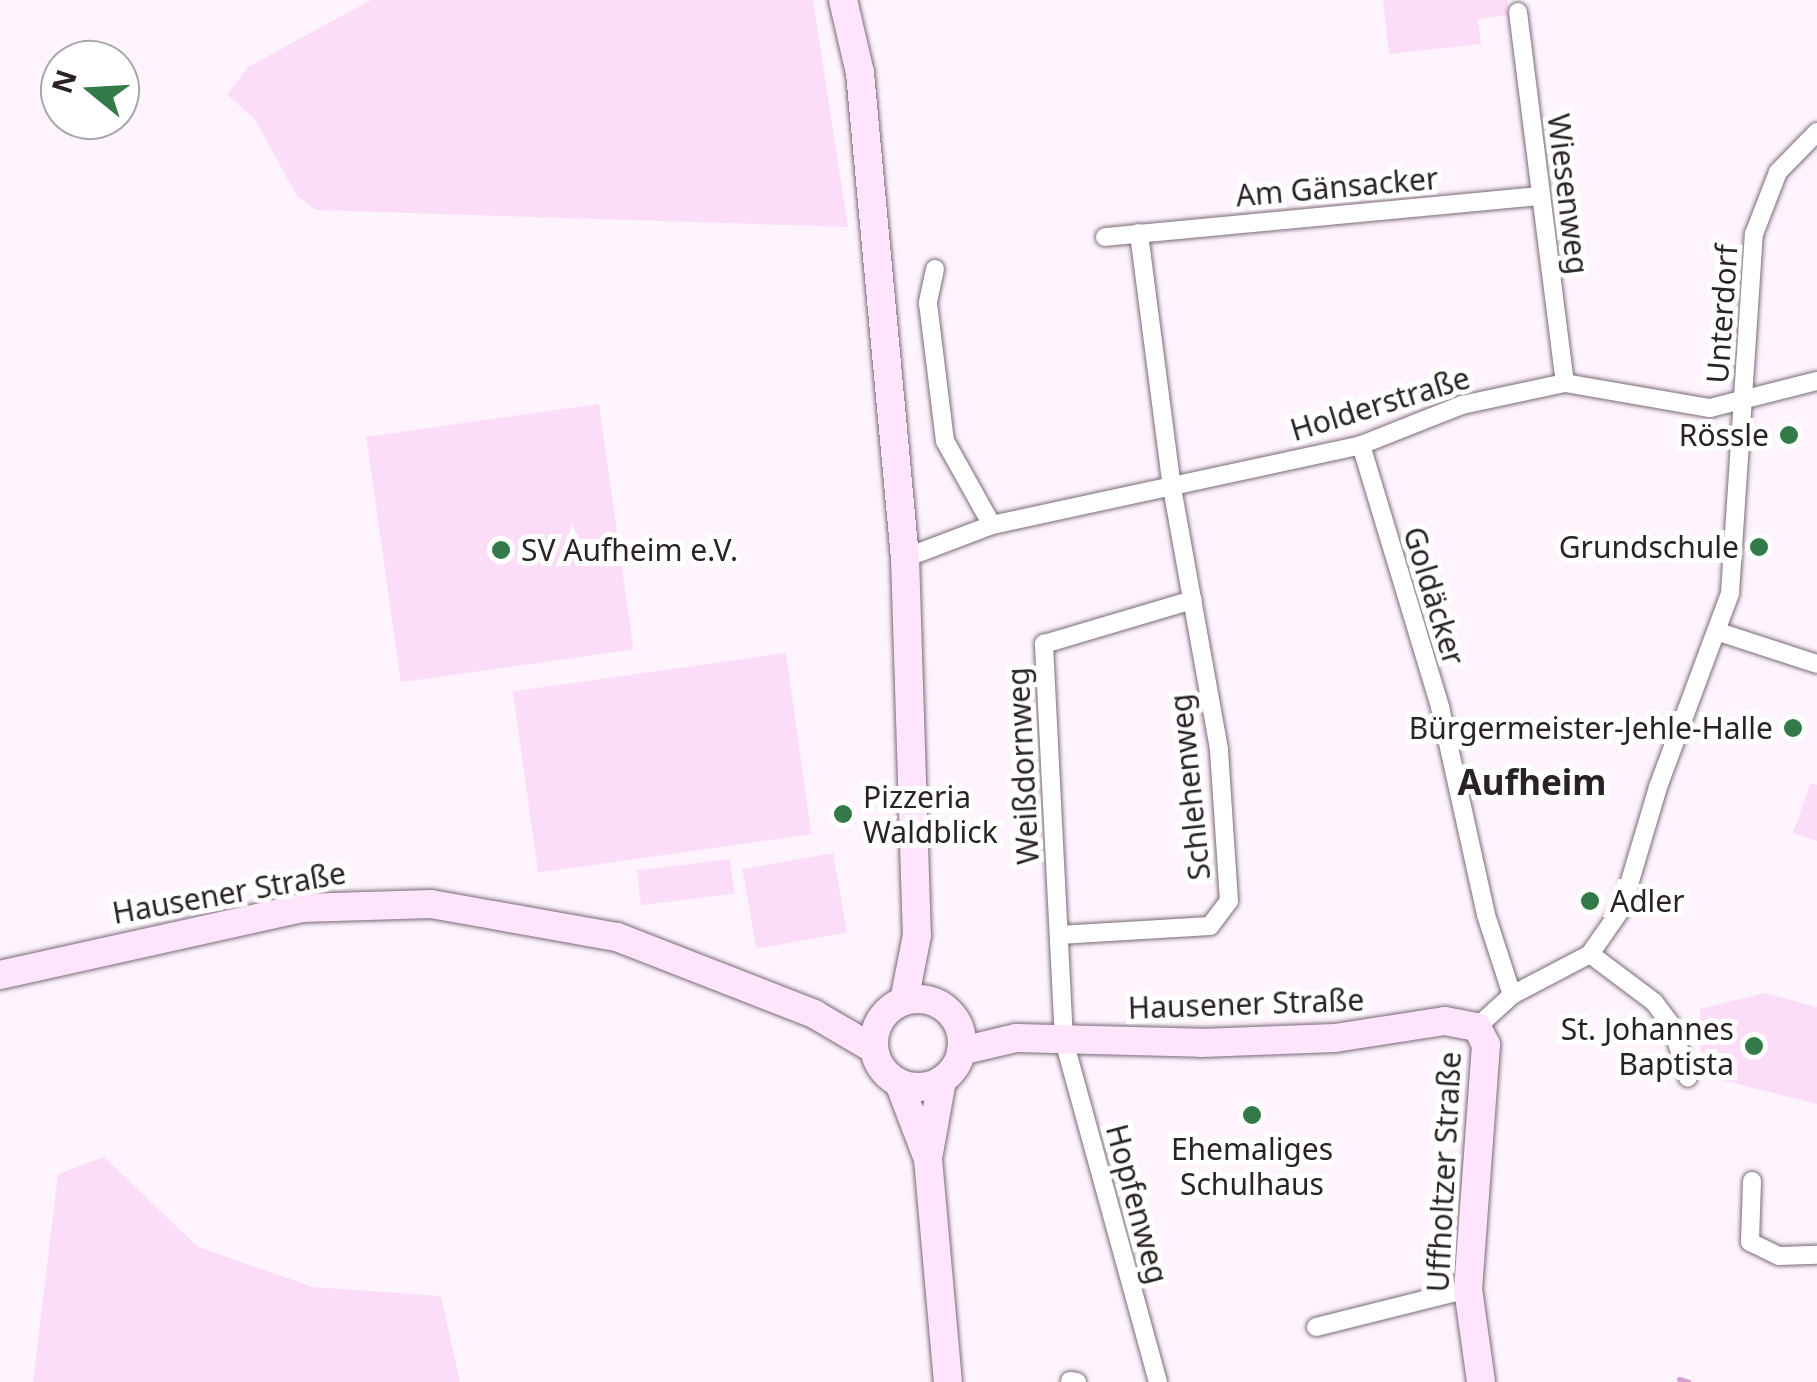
<!DOCTYPE html>
<html>
<head>
<meta charset="utf-8">
<style>
	body { margin:0 }
	#map { position:relative; width:1817px; height:1382px; overflow:hidden; background:#fef4fd; font-family:"Noto Sans",sans-serif }
	div>[style] { position:absolute }
	.green>* { inset:0; background:#fcddf8; transform-origin:0 0 }
	.stream>* { height:5px; margin:-2.5px; padding:0 2.5px; transform-origin:2.5px; border-radius:2.5px; background:#d79ed0 }
	.roads { filter:drop-shadow(0 0 2px #796a77) drop-shadow(0 0 2px #796a77) }
	.street>* { height:18px; margin:-9px; padding:0 9px; transform-origin:9px; border-radius:9px; background:#fff }
	.secondary>* { height:28px; margin:-14px; padding:0 14px; transform-origin:14px; border-radius:14px; background:#ffe5fc }
	.secondary>.ring { margin:-14px; padding:0; box-sizing:content-box; background:none; border:28px solid #ffe5fc; border-radius:50% }
	.dots>* { width:28px; height:28px; translate:-50% -50%; box-sizing:border-box; border:5px solid #fff; border-radius:50% }
	span { translate:-50% -50%; white-space:nowrap; text-align:center; line-height:1.15; -webkit-text-stroke:10px #fff; paint-order:stroke }
	.street-label { font-size:30px; color:#292328 }
	.poi-label { font-size:30px; color:#292328 }
	.right { translate:-100% -50%; text-align:right }
	.left { translate:0 -50%; text-align:left }
	.quarter-label { font-size:35px; color:#292328; font-weight:700 }
	.north { position:absolute; left:40px; top:40px; width:100px; height:100px; box-sizing:border-box; background:#fff; border:2px solid #a9a7a9; border-radius:50%; rotate:288deg; font-size:28px; font-weight:700; line-height:40px; text-align:center; color:#292328 }
	.north::after { content:''; display:block; margin:auto; width:35px; height:45px; background:#327b48; clip-path:polygon(50% 0,100% 100%,50% 72%,0 100%) }
</style>
</head>
<body>
<div id="map">
	<div class="green">
		<div style="clip-path:polygon(371px 0,813px 0,848px 227px,316px 210px,297px 196px,254px 118px,227px 95px,248px 67px)"></div>
		<div style="clip-path:polygon(1383px 0,1507px 0,1509px 15px,1478px 19px,1481px 44px,1389px 54px)"></div>
		<div style="left:599px;top:404px;width:248px;height:235px;rotate:82deg"></div>
		<div style="left:786px;top:653px;width:183px;height:276px;rotate:82deg"></div>
		<div style="clip-path:polygon(1810px 783px,1817px 785px,1817px 841px,1793px 833px)"></div>
		<div style="left:833px;top:853px;width:81px;height:92px;rotate:80deg"></div>
		<div style="left:730px;top:859px;width:35px;height:94px;rotate:83deg"></div>
		<div style="clip-path:polygon(1765px 993px,1817px 1007px,1817px 1104px,1710px 1077px,1701px 1062px,1700px 1009px)"></div>
		<div style="clip-path:polygon(104px 1157px,198px 1247px,313px 1287px,441px 1296px,460px 1382px,33px 1382px,58px 1174px)"></div>
	</div>
	<div class="stream">
		<div style="left:1679px;top:1379px;width:10px;rotate:17deg"></div>
	</div>
	<div class="roads">
		<div class="street">
			<div style="left:1518px;top:12px;width:374px;rotate:82.8deg"></div>
			<div style="left:1105px;top:237px;width:438px;rotate:-5.4deg"></div>
			<div style="left:935px;top:269px;width:35px;rotate:102deg"></div>
			<div style="left:928px;top:303px;width:139px;rotate:83deg"></div>
			<div style="left:945px;top:441px;width:96px;rotate:60.8deg"></div>
			<div style="left:1361px;top:445px;width:274px;rotate:73.2deg"></div>
			<div style="left:1440px;top:707px;width:213px;rotate:77.5deg"></div>
			<div style="left:1486px;top:915px;width:84px;rotate:72deg"></div>
			<div style="left:905px;top:558px;width:93px;rotate:-20.8deg"></div>
			<div style="left:992px;top:525px;width:378px;rotate:-12.2deg"></div>
			<div style="left:1361px;top:445px;width:109px;rotate:-21.6deg"></div>
			<div style="left:1462px;top:405px;width:105px;rotate:-12.1deg"></div>
			<div style="left:1565px;top:383px;width:147px;rotate:9.8deg"></div>
			<div style="left:1710px;top:408px;width:110px;rotate:-14.2deg"></div>
			<div style="left:1719px;top:632px;width:103px;rotate:18.1deg"></div>
			<div style="left:1059px;top:935px;width:151px;rotate:-3.4deg"></div>
			<div style="left:1210px;top:926px;width:31px;rotate:-53deg"></div>
			<div style="left:1229px;top:901px;width:152px;rotate:-93.8deg"></div>
			<div style="left:1219px;top:749px;width:265px;rotate:-100.2deg"></div>
			<div style="left:1172px;top:488px;width:257px;rotate:-97.4deg"></div>
			<div style="left:1590px;top:954px;width:80px;rotate:36.9deg"></div>
			<div style="left:1654px;top:1002px;width:30px;rotate:53deg"></div>
			<div style="left:1672px;top:1026px;width:54px;rotate:72.9deg"></div>
			<div style="left:1477px;top:1027px;width:47px;rotate:-42.4deg"></div>
			<div style="left:1512px;top:995px;width:88px;rotate:-27.7deg"></div>
			<div style="left:1590px;top:954px;width:56px;rotate:-55.2deg"></div>
			<div style="left:1622px;top:908px;width:126px;rotate:-73.4deg"></div>
			<div style="left:1658px;top:787px;width:207px;rotate:-69.6deg"></div>
			<div style="left:1730px;top:593px;width:360px;rotate:-86.2deg"></div>
			<div style="left:1754px;top:234px;width:66px;rotate:-68.8deg"></div>
			<div style="left:1778px;top:172px;width:56px;rotate:-45.7deg"></div>
			<div style="left:1752px;top:1181px;width:61px;rotate:91.9deg"></div>
			<div style="left:1750px;top:1242px;width:32px;rotate:26deg"></div>
			<div style="left:1779px;top:1256px;width:38px;rotate:-2deg"></div>
			<div style="left:1316px;top:1327px;width:157px;rotate:-14deg"></div>
			<div style="left:1070px;top:1381px;width:7px;rotate:8deg"></div>
			<div style="left:1158px;top:1382px;width:355px;rotate:-105.4deg"></div>
			<div style="left:1064px;top:1040px;width:397px;rotate:-92.9deg"></div>
			<div style="left:1044px;top:644px;width:155px;rotate:-16.5deg"></div>
		</div>
		<div class="secondary">
			<div style="left:843px;top:0;width:75px;rotate:76.9deg"></div>
			<div style="left:860px;top:73px;width:487px;rotate:84.7deg"></div>
			<div style="left:905px;top:558px;width:377px;rotate:88.2deg"></div>
			<div style="left:917px;top:935px;width:67px;rotate:101.1deg"></div>
			<div style="left:0;top:975px;width:309px;rotate:-12.5deg"></div>
			<div style="left:302px;top:908px;width:129px;rotate:-1.8deg"></div>
			<div style="left:431px;top:904px;width:189px;rotate:10.1deg"></div>
			<div style="left:617px;top:937px;width:212px;rotate:21.3deg"></div>
			<div style="left:814px;top:1014px;width:69px;rotate:30.3deg"></div>
			<div class="ring" style="left:874px;top:999px;width:60px;height:60px"></div>
			<div style="left:961px;top:1051px;width:57px;rotate:-13.3deg"></div>
			<div style="left:1016px;top:1038px;width:185px;rotate:1.5deg"></div>
			<div style="left:1201px;top:1043px;width:134px;rotate:-2.1deg"></div>
			<div style="left:1335px;top:1038px;width:111px;rotate:-8.8deg"></div>
			<div style="left:1445px;top:1021px;width:33px;rotate:11deg"></div>
			<div style="left:1477px;top:1027px;width:20px;rotate:63deg"></div>
			<div style="left:1486px;top:1045px;width:245px;rotate:94.2deg"></div>
			<div style="left:1468px;top:1289px;width:94px;rotate:82deg"></div>
			<div style="left:899px;top:1083px;width:81px;rotate:69.1deg"></div>
			<div style="left:928px;top:1159px;width:224px;rotate:84.9deg"></div>
			<div style="left:929px;top:1153px;width:74px;rotate:-79.9deg"></div>
		</div>
	</div>
	<div class="dots">
		<div style="left:1789px;top:435px;background:#327b48"></div>
		<div style="left:1759px;top:547px;background:#327b48"></div>
		<div style="left:501px;top:550px;background:#327b48"></div>
		<div style="left:1793px;top:728px;background:#327b48"></div>
		<div style="left:843px;top:814px;background:#327b48"></div>
		<div style="left:1590px;top:901px;background:#327b48"></div>
		<div style="left:1754px;top:1046px;background:#327b48"></div>
		<div style="left:1252px;top:1115px;background:#327b48"></div>
	</div>
	<div class="street-label">
		<span style="left:1337px;top:187px;rotate:-5deg">Am Gänsacker</span>
		<span style="left:1568px;top:194px;rotate:83deg">Wiesenweg</span>
		<span style="left:1722px;top:314px;rotate:-86deg">Unterdorf</span>
		<span style="left:1380px;top:404px;rotate:-17deg">Holderstraße</span>
		<span style="left:1434px;top:596px;rotate:73deg">Goldäcker</span>
		<span style="left:1023px;top:766px;rotate:-93deg">Weißdornweg</span>
		<span style="left:1190px;top:787px;rotate:-96deg">Schlehenweg</span>
		<span style="left:229px;top:893px;rotate:-10deg">Hausener Straße</span>
		<span style="left:1246px;top:1004px;rotate:-2deg">Hausener Straße</span>
		<span style="left:1444px;top:1172px;rotate:-87deg">Uffholtzer Straße</span>
		<span style="left:1137px;top:1204px;rotate:75deg">Hopfenweg</span>
	</div>
	<div class="poi-label">
		<span class="right" style="left:1769px;top:435px">Rössle</span>
		<span class="right" style="left:1739px;top:547px">Grundschule</span>
		<span class="left" style="left:521px;top:550px">SV Aufheim e.V.</span>
		<span class="right" style="left:1773px;top:728px">Bürgermeister-Jehle-Halle</span>
		<span class="left" style="left:863px;top:814px">Pizzeria<br>Waldblick</span>
		<span class="left" style="left:1610px;top:901px">Adler</span>
		<span class="right" style="left:1734px;top:1046px">St. Johannes<br>Baptista</span>
		<span style="left:1252px;top:1166px">Ehemaliges<br>Schulhaus</span>
	</div>
	<div class="quarter-label">
		<span style="left:1532px;top:782px">Aufheim</span>
	</div>
	<div class="north">N</div>
</div>
</body>
</html>
